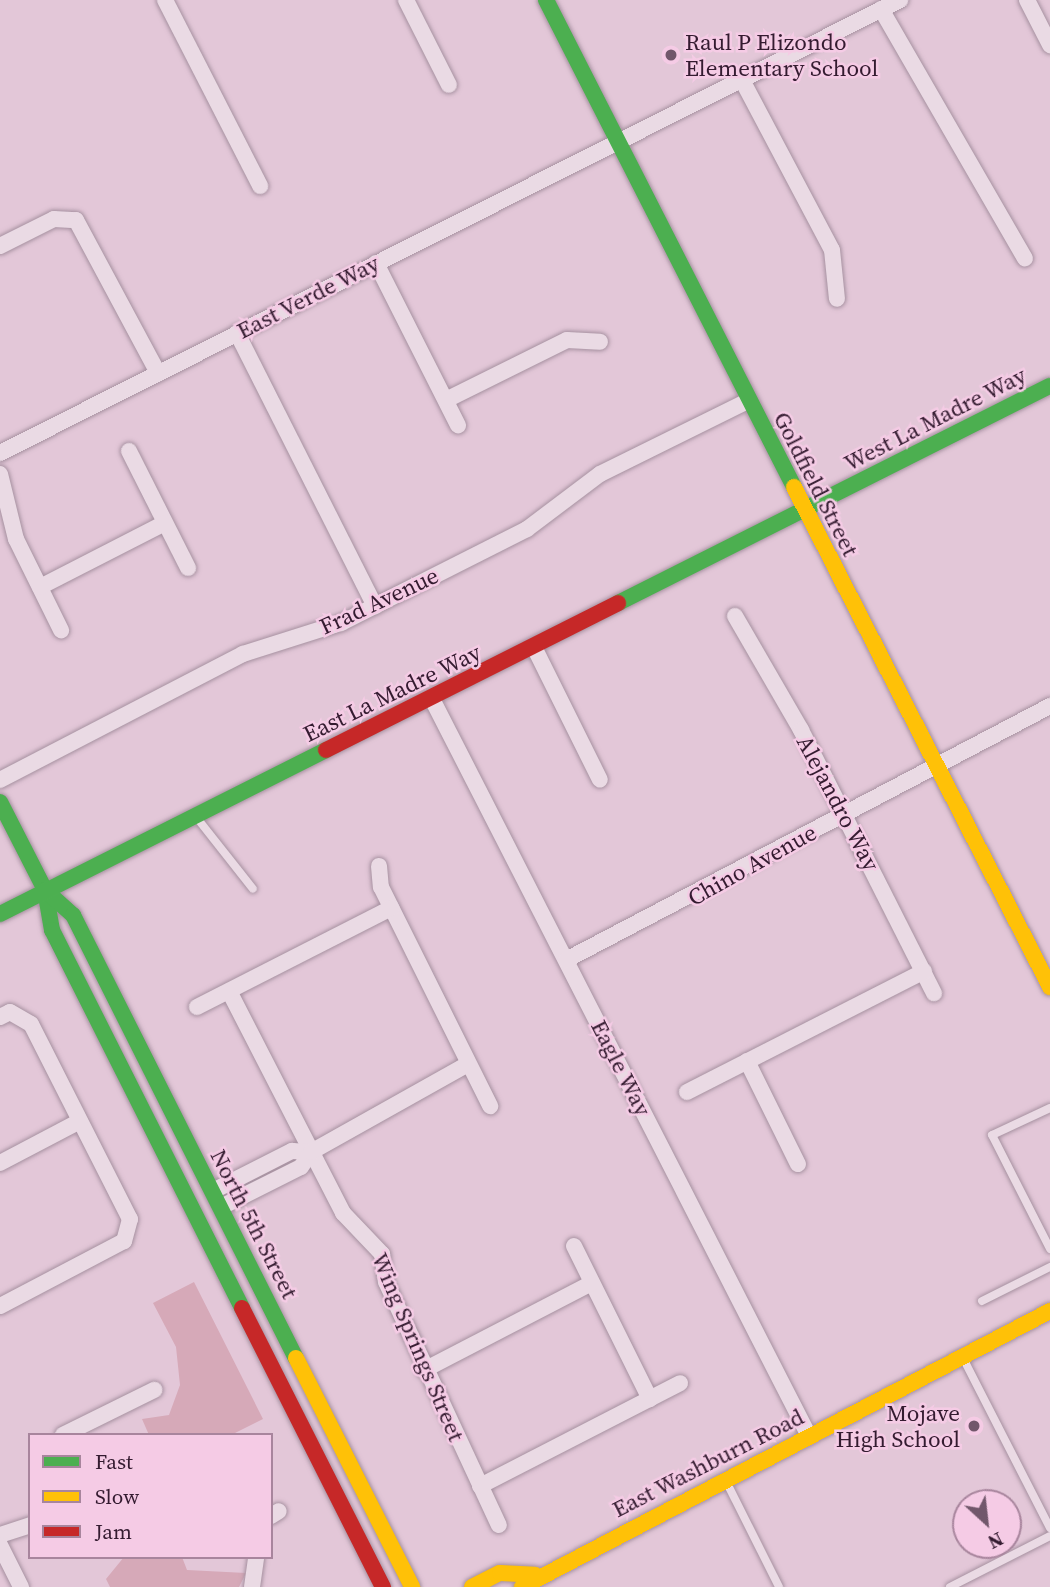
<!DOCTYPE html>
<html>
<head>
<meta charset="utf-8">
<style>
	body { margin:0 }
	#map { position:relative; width:1050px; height:1587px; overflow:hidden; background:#e3c7d8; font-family:"Source Serif 4",serif }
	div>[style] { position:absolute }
	.green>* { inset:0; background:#d6a9b8 }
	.roads { filter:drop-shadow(0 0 2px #a691a0) drop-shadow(0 0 2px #a691a0) }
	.lane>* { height:8px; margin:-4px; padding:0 4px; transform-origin:4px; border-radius:4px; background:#eadae4 }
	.street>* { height:16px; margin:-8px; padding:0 8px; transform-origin:8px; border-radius:8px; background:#eadae4 }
	.fast>* { height:16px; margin:-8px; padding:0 8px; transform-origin:8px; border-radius:8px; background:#4caf50 }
	.slow>* { height:16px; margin:-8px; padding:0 8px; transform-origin:8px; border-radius:8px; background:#ffc107 }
	.jam>* { height:16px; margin:-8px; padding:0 8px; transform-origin:8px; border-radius:8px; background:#c62828 }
	.dots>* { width:19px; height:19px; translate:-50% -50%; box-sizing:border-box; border:4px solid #f5cbe5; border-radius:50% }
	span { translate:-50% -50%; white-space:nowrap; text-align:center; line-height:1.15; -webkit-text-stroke:5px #f5cbe5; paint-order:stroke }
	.poi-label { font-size:23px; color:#341b30 }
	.left { translate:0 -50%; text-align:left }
	.right { translate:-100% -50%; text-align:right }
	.street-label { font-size:23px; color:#341b30 }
	.legend { position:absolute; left:28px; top:1433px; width:245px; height:126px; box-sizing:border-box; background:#f5cbe5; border:2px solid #a8859d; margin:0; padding:9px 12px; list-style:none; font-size:21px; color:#341b30 }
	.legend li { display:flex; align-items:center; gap:14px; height:35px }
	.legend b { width:35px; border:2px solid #a8859d }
	.north { position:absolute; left:952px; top:1489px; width:70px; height:70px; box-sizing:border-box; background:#f5cbe5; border:2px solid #a8859d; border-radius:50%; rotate:153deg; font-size:19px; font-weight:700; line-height:28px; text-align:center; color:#341b30 }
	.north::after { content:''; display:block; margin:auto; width:24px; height:32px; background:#71576b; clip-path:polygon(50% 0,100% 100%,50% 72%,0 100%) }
</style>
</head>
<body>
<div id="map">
	<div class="green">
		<div style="clip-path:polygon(194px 1282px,263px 1419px,231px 1435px,149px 1435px,142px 1419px,169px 1415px,180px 1385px,176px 1347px,153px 1303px)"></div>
		<div style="clip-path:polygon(124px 1557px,182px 1557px,187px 1570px,246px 1573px,239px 1587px,110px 1587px,106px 1579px)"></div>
	</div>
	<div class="roads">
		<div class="lane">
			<div style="left:197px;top:818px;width:90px;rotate:51.7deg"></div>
			<div style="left:1050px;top:1108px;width:64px;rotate:155deg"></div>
			<div style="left:992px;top:1135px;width:128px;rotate:63deg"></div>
			<div style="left:982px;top:1301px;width:76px;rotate:-26.6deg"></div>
			<div style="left:963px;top:1358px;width:191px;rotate:62.9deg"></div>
			<div style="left:727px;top:1483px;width:116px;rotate:63.4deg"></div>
			<div style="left:950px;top:1587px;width:112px;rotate:-27deg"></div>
		</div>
		<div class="street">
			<div style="left:165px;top:0;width:209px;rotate:62.9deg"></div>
			<div style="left:406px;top:0;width:95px;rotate:63.2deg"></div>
			<div style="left:1027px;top:0;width:51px;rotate:62.9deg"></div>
			<div style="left:881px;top:9px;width:288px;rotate:60deg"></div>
			<div style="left:742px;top:80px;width:192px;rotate:62.1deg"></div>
			<div style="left:832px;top:250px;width:49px;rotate:84.2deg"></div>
			<div style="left:0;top:246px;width:60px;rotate:-26.6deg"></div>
			<div style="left:54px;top:219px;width:22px;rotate:3deg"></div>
			<div style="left:76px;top:220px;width:174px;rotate:61.8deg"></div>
			<div style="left:376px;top:263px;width:182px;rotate:63.2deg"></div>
			<div style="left:237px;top:333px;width:306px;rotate:63.2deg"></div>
			<div style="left:446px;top:400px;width:135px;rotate:-26.4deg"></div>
			<div style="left:567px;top:340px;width:33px;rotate:3deg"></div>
			<div style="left:129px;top:451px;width:131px;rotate:63.2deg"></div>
			<div style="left:0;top:453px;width:1008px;rotate:-26.72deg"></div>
			<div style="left:0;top:474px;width:67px;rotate:76.2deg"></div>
			<div style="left:16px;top:539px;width:102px;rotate:63.7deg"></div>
			<div style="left:40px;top:587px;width:140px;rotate:-27.1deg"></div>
			<div style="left:735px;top:616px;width:132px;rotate:59.9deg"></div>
			<div style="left:801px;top:730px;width:295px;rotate:63.2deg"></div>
			<div style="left:534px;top:647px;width:148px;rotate:63.6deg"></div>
			<div style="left:432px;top:699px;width:828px;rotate:62.91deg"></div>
			<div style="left:0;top:780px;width:274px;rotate:-27.4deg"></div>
			<div style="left:243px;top:654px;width:103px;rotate:-17.6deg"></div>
			<div style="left:341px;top:623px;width:208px;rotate:-26.8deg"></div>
			<div style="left:527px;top:529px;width:91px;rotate:-37deg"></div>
			<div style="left:600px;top:474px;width:165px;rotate:-26.3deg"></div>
			<div style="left:379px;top:866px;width:21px;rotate:85deg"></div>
			<div style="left:381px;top:887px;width:245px;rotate:63.5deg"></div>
			<div style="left:566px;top:960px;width:547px;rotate:-27.69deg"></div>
			<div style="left:229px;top:991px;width:250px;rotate:62.8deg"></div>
			<div style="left:343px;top:1213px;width:57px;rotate:46.4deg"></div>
			<div style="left:382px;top:1254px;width:28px;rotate:82deg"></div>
			<div style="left:386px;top:1282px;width:268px;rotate:65.1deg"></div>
			<div style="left:197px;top:1007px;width:218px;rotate:-27deg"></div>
			<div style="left:0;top:1017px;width:11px;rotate:-27deg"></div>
			<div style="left:10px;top:1012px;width:24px;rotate:30deg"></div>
			<div style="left:31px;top:1024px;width:219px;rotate:63.1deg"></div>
			<div style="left:130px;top:1219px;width:23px;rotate:105deg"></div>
			<div style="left:124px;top:1241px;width:140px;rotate:152.3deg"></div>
			<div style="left:747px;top:1061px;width:115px;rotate:63.7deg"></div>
			<div style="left:687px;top:1092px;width:266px;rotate:-27deg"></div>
			<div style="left:0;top:1163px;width:90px;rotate:-27.7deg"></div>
			<div style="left:213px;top:1191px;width:89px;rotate:-26.9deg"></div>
			<div style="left:292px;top:1151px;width:19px;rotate:3deg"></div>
			<div style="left:221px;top:1207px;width:89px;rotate:-26.6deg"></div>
			<div style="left:301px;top:1167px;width:18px;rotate:-56deg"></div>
			<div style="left:311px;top:1152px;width:180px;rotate:-29.3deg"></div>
			<div style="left:574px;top:1246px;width:171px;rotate:63.6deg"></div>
			<div style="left:424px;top:1370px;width:189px;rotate:-27.4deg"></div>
			<div style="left:63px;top:1435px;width:102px;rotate:-26.3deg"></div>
			<div style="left:480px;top:1486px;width:225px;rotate:-27.2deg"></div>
			<div style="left:271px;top:1516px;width:9px;rotate:-32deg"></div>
			<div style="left:0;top:1535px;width:32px;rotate:-18deg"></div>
			<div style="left:0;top:1545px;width:47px;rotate:63.4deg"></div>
			<div style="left:252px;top:1587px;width:30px;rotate:-82deg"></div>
		</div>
		<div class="fast">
			<div style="left:546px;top:0;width:547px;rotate:63.01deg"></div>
			<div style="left:618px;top:603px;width:483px;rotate:-26.7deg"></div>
			<div style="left:0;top:802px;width:99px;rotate:62.9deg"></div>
			<div style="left:45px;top:890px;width:41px;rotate:80.1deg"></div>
			<div style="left:52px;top:930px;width:423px;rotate:63.3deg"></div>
			<div style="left:45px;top:890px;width:38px;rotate:42deg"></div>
			<div style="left:73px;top:915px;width:496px;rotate:63.3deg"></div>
			<div style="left:0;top:914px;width:365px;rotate:-26.7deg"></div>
		</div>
		<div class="slow">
			<div style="left:794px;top:487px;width:562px;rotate:62.89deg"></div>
			<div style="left:296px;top:1358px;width:257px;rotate:63.1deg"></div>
			<div style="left:472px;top:1587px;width:31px;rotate:-27deg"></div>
			<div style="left:500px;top:1573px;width:35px;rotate:3deg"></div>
			<div style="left:522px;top:1587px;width:596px;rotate:-27.6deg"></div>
		</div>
		<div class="jam">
			<div style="left:326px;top:750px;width:327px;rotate:-26.7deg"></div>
			<div style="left:242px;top:1308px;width:313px;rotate:63.2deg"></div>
		</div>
	</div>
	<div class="dots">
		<div style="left:671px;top:55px;background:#71576b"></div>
		<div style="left:974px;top:1426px;background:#71576b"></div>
	</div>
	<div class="poi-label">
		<span class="left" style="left:685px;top:55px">Raul P Elizondo<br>Elementary School</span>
		<span class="right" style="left:960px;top:1426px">Mojave<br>High School</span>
	</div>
	<div class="street-label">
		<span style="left:308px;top:297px;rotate:-27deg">East Verde Way</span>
		<span style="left:935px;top:419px;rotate:-27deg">West La Madre Way</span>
		<span style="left:816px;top:484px;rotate:63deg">Goldfield Street</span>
		<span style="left:379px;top:601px;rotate:-25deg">Frad Avenue</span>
		<span style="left:392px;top:693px;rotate:-26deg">East La Madre Way</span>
		<span style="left:838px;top:803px;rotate:62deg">Alejandro Way</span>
		<span style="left:752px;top:865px;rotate:-29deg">Chino Avenue</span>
		<span style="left:621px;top:1068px;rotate:63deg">Eagle Way</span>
		<span style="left:254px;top:1224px;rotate:63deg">North 5th Street</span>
		<span style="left:418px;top:1347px;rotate:67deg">Wing Springs Street</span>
		<span style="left:708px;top:1463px;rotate:-27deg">East Washburn Road</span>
	</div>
	<ul class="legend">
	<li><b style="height:9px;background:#4caf50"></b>Fast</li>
	<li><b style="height:9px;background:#ffc107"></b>Slow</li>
	<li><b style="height:9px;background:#c62828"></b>Jam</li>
	</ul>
	<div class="north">N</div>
</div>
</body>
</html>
